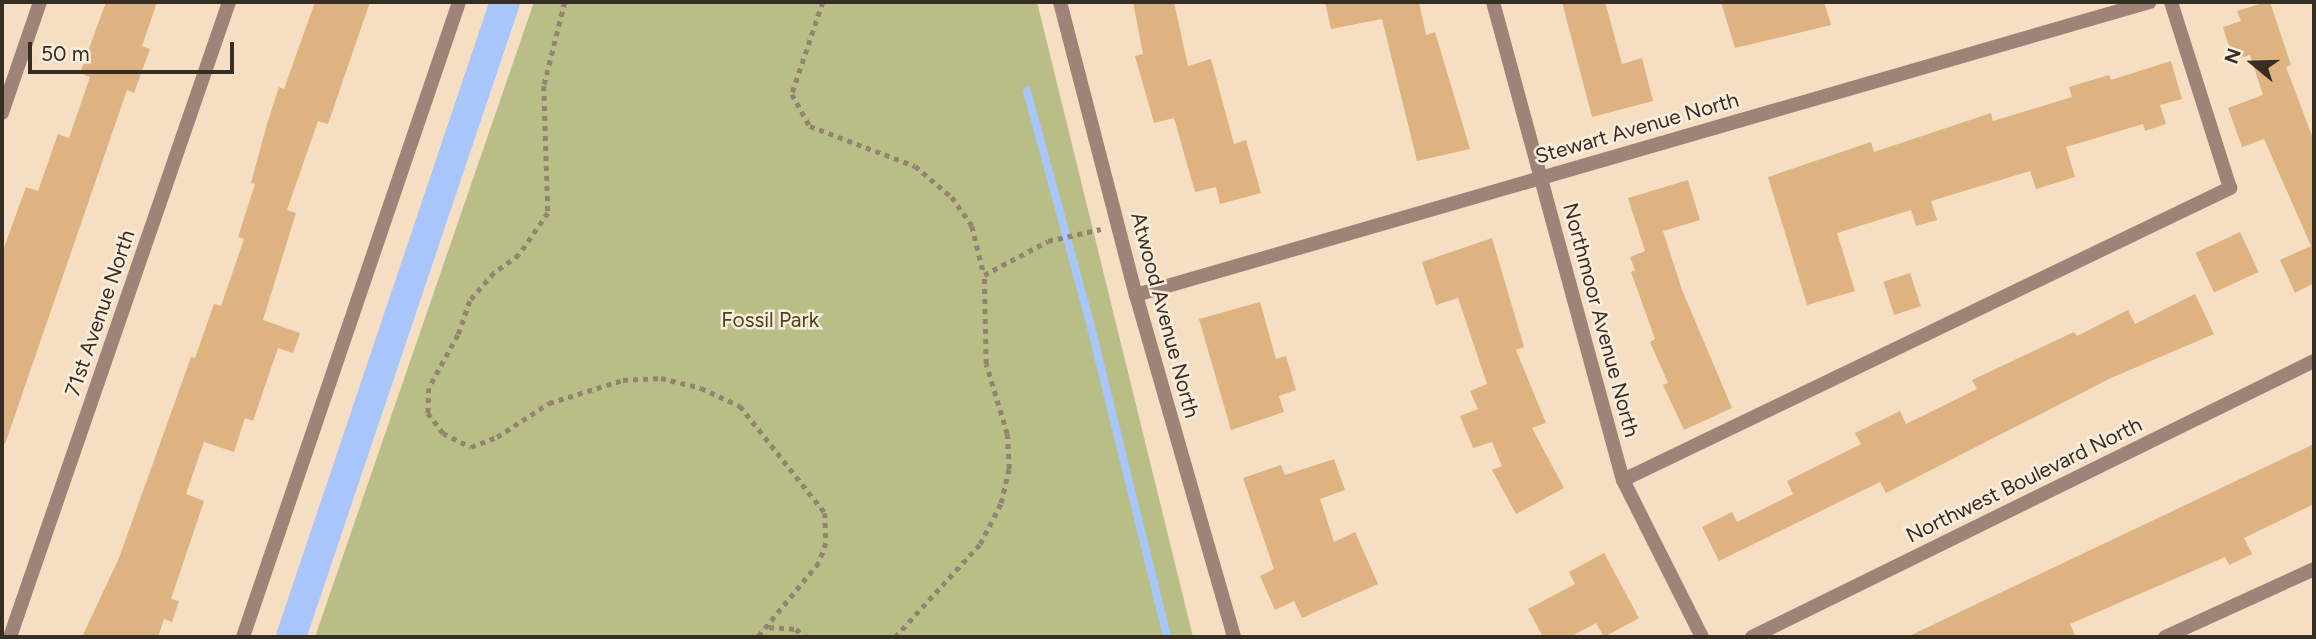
<!DOCTYPE html>
<html>
<head>
<meta charset="utf-8">
<style>
	body { margin:0 }
	#map { position:relative; width:2316px; height:639px; overflow:hidden; background:#f6dec3; font-family:Figtree,sans-serif }
	div>[style] { position:absolute }
	.green>* { inset:0; background:#b9be86 }
	.stream>* { height:8px; margin:-4px; padding:0 4px; transform-origin:4px; border-radius:4px; background:#a8c6fb }
	.canal>* { height:30px; margin:-15px; padding:0 15px; transform-origin:15px; border-radius:15px; background:#a8c6fb }
	.building>* { inset:0; background:#dfb381; transform-origin:0 0 }
	.path>* { height:4.5px; margin-top:-2.25px; transform-origin:0; background:repeating-linear-gradient(90deg,#938370 0 5px,transparent 0 10px) }
	.lane>* { height:14px; margin:-7px; padding:0 7px; transform-origin:7px; border-radius:7px; background:#9e8478 }
	.street>* { height:14px; margin:-7px; padding:0 7px; transform-origin:7px; border-radius:7px; background:#9e8478 }
	span { translate:-50% -50%; white-space:nowrap; text-align:center; line-height:1.15; -webkit-text-stroke:5px #fbeddc; paint-order:stroke }
	.street-label { font-size:21px; color:#362d23 }
	.park-label { font-size:21px; color:#444719 }
	.frame { position:absolute; inset:0; border:4px solid #362d23; pointer-events:none }
	.north { position:absolute; left:2218px; top:28px; width:70px; height:70px; -webkit-text-stroke:5px #fbeddc; paint-order:stroke; rotate:289deg; font-size:19px; font-weight:700; line-height:28px; text-align:center; color:#362d23 }
	.north::after { content:''; display:block; margin:auto; width:24px; height:32px; background:#362d23; clip-path:polygon(50% 0,100% 100%,50% 72%,0 100%) }
	.scale { position:absolute; left:28px; top:42px; width:206px; height:32px; box-sizing:border-box; border:4px solid #362d23; border-top:0; padding-left:9px; font-size:21px; line-height:24px; white-space:nowrap; color:#362d23; -webkit-text-stroke:5px #fbeddc; paint-order:stroke }
</style>
</head>
<body>
<div id="map">
	<div class="green">
		<div style="clip-path:polygon(534px 2px,1037px 2px,1193px 637px,315px 637px)"></div>
	</div>
	<div class="stream">
		<div style="left:1027px;top:91px;width:245px;rotate:74.8deg"></div>
		<div style="left:1091px;top:327px;width:319px;rotate:76.2deg"></div>
	</div>
	<div class="canal">
		<div style="left:291px;top:637px;width:670px;rotate:-71.38deg"></div>
	</div>
	<div class="building">
		<div style="clip-path:polygon(106px 2px,157px 2px,142px 46px,150px 49px,134px 93px,127px 90px,5px 444px,2px 443px,2px 253px,26px 187px,38px 191px,58px 134px,69px 138px,90px 77px,80px 73px)"></div>
		<div style="clip-path:polygon(315px 2px,370px 2px,328px 124px,318px 121px,287px 210px,296px 213px,263px 320px,300px 333px,293px 353px,278px 348px,253px 421px,245px 418px,234px 452px,204px 442px,186px 494px,204px 501px,171px 599px,179px 601px,172px 622px,164px 619px,158px 637px,82px 637px,119px 558px,191px 357px,195px 358px,214px 304px,221px 306px,244px 239px,238px 237px,255px 184px,251px 183px,267px 124px,279px 87px,284px 89px)"></div>
		<div style="clip-path:polygon(1133px 2px,1174px 2px,1188px 66px,1211px 59px,1234px 144px,1246px 140px,1261px 193px,1220px 204px,1216px 187px,1195px 192px,1174px 118px,1154px 123px,1135px 56px,1143px 54px)"></div>
		<div style="clip-path:polygon(1325px 2px,1419px 2px,1426px 35px,1435px 32px,1470px 149px,1417px 161px,1382px 19px,1331px 29px)"></div>
		<div style="clip-path:polygon(1562px 2px,1605px 2px,1622px 64px,1642px 58px,1653px 101px,1592px 117px)"></div>
		<div style="clip-path:polygon(1721px 2px,1824px 2px,1831px 25px,1735px 48px)"></div>
		<div style="clip-path:polygon(2266px 2px,2270px 2px,2291px 65px,2286px 67px,2314px 141px,2314px 283px,2295px 293px,2280px 260px,2311px 246px,2264px 139px,2242px 147px,2228px 108px,2263px 95px,2250px 55px,2233px 60px,2223px 27px,2241px 21px,2237px 11px)"></div>
		<div style="clip-path:polygon(2171px 61px,2182px 99px,2160px 105px,2166px 124px,2145px 131px,2143px 124px,2066px 147px,2075px 177px,2036px 189px,2030px 171px,1931px 201px,1937px 220px,1916px 226px,1911px 210px,1837px 233px,1855px 291px,1807px 305px,1768px 177px,1871px 142px,1874px 152px,1991px 113px,1993px 121px,2072px 97px,2069px 87px,2109px 75px,2111px 80px)"></div>
		<div style="clip-path:polygon(1688px 180px,1700px 220px,1663px 231px,1682px 290px,1732px 408px,1684px 430px,1663px 385px,1668px 383px,1650px 342px,1655px 339px,1631px 272px,1635px 270px,1630px 257px,1645px 251px,1628px 198px)"></div>
		<div style="left:2240px;top:232px;width:44px;height:49px;rotate:65deg"></div>
		<div style="clip-path:polygon(1492px 238px,1524px 347px,1516px 350px,1546px 423px,1532px 428px,1564px 488px,1516px 514px,1492px 470px,1502px 466px,1492px 442px,1473px 448px,1460px 416px,1478px 409px,1470px 391px,1487px 384px,1458px 298px,1436px 305px,1422px 262px)"></div>
		<div style="left:1910px;top:273px;width:35px;height:28px;rotate:72deg"></div>
		<div style="clip-path:polygon(2195px 294px,2214px 334px,2111px 378px,1886px 493px,1880px 482px,1719px 561px,1702px 527px,1732px 512px,1737px 522px,1793px 494px,1787px 481px,1861px 444px,1855px 433px,1900px 411px,1906px 424px,1977px 389px,1972px 380px,2074px 332px,2077px 336px,2128px 310px,2135px 324px)"></div>
		<div style="clip-path:polygon(1260px 302px,1276px 359px,1286px 356px,1296px 390px,1279px 396px,1284px 412px,1231px 430px,1199px 319px)"></div>
		<div style="clip-path:polygon(2314px 444px,2314px 504px,2244px 538px,2252px 554px,2229px 565px,2225px 557px,2070px 624px,2076px 637px,1907px 637px)"></div>
		<div style="clip-path:polygon(1334px 459px,1345px 490px,1320px 499px,1334px 542px,1355px 532px,1378px 584px,1302px 618px,1294px 601px,1275px 610px,1260px 576px,1274px 569px,1243px 478px,1281px 465px,1285px 475px)"></div>
		<div style="clip-path:polygon(1604px 553px,1639px 618px,1604px 637px,1596px 623px,1570px 637px,1543px 637px,1528px 609px,1575px 584px,1569px 572px)"></div>
	</div>
	<div class="path">
		<div style="left:565px;top:2px;width:87px;rotate:104deg"></div>
		<div style="left:544px;top:86px;width:127px;rotate:88.2deg"></div>
		<div style="left:548px;top:213px;width:51px;rotate:124.6deg"></div>
		<div style="left:519px;top:255px;width:31px;rotate:144deg"></div>
		<div style="left:494px;top:273px;width:37px;rotate:131deg"></div>
		<div style="left:470px;top:301px;width:36px;rotate:109deg"></div>
		<div style="left:458px;top:335px;width:60px;rotate:118.7deg"></div>
		<div style="left:429px;top:388px;width:25px;rotate:92deg"></div>
		<div style="left:428px;top:413px;width:25px;rotate:53deg"></div>
		<div style="left:443px;top:433px;width:31px;rotate:27deg"></div>
		<div style="left:471px;top:447px;width:28px;rotate:-21deg"></div>
		<div style="left:497px;top:437px;width:62px;rotate:-33.2deg"></div>
		<div style="left:549px;top:403px;width:77px;rotate:-17.3deg"></div>
		<div style="left:623px;top:380px;width:38px;rotate:-3deg"></div>
		<div style="left:661px;top:378px;width:41px;rotate:14deg"></div>
		<div style="left:701px;top:388px;width:43px;rotate:24.8deg"></div>
		<div style="left:740px;top:406px;width:137px;rotate:51.5deg"></div>
		<div style="left:825px;top:513px;width:30px;rotate:88deg"></div>
		<div style="left:826px;top:543px;width:21px;rotate:109deg"></div>
		<div style="left:819px;top:563px;width:96px;rotate:129.5deg"></div>
		<div style="left:823px;top:2px;width:97px;rotate:108.6deg"></div>
		<div style="left:792px;top:94px;width:37px;rotate:61deg"></div>
		<div style="left:810px;top:126px;width:112px;rotate:20.9deg"></div>
		<div style="left:915px;top:166px;width:48px;rotate:40deg"></div>
		<div style="left:952px;top:197px;width:35px;rotate:55deg"></div>
		<div style="left:972px;top:226px;width:50px;rotate:76.2deg"></div>
		<div style="left:984px;top:275px;width:72px;rotate:-28deg"></div>
		<div style="left:1048px;top:241px;width:54px;rotate:-12.8deg"></div>
		<div style="left:769px;top:627px;width:27px;rotate:4deg"></div>
		<div style="left:796px;top:629px;width:13px;rotate:39deg"></div>
		<div style="left:895px;top:637px;width:126px;rotate:-47.6deg"></div>
		<div style="left:980px;top:544px;width:46px;rotate:-62.9deg"></div>
		<div style="left:1001px;top:503px;width:35px;rotate:-77deg"></div>
		<div style="left:1009px;top:469px;width:35px;rotate:-93deg"></div>
		<div style="left:1007px;top:434px;width:73px;rotate:-106.7deg"></div>
		<div style="left:986px;top:364px;width:89px;rotate:-91.3deg"></div>
	</div>
	<div class="lane">
		<div style="left:2px;top:113px;width:117px;rotate:-71.1deg"></div>
		<div style="left:1623px;top:480px;width:674px;rotate:-25.69deg"></div>
		<div style="left:2230px;top:188px;width:195px;rotate:-107.6deg"></div>
		<div style="left:243px;top:637px;width:671px;rotate:-71.21deg"></div>
		<div style="left:2165px;top:637px;width:164px;rotate:-24.5deg"></div>
	</div>
	<div class="street">
		<div style="left:1060px;top:2px;width:303px;rotate:75.5deg"></div>
		<div style="left:1136px;top:295px;width:356px;rotate:74deg"></div>
		<div style="left:1493px;top:2px;width:495px;rotate:74.8deg"></div>
		<div style="left:1623px;top:480px;width:176px;rotate:63.3deg"></div>
		<div style="left:1136px;top:295px;width:1055px;rotate:-16.12deg"></div>
		<div style="left:10px;top:637px;width:672px;rotate:-70.97deg"></div>
		<div style="left:1752px;top:637px;width:626px;rotate:-26.16deg"></div>
	</div>
	<div class="street-label">
		<span style="left:1637px;top:128px;rotate:-16deg">Stewart Avenue North</span>
		<span style="left:100px;top:313px;rotate:-71deg">71st Avenue North</span>
		<span style="left:1165px;top:315px;rotate:75deg">Atwood Avenue North</span>
		<span style="left:1601px;top:320px;rotate:75deg">Northmoor Avenue North</span>
		<span style="left:2024px;top:480px;rotate:-26deg">Northwest Boulevard North</span>
	</div>
	<div class="park-label">
		<span style="left:770px;top:320px">Fossil Park</span>
	</div>
	<div class="frame"></div>
	<div class="north">N</div>
	<div class="scale">50 m</div>
</div>
</body>
</html>
